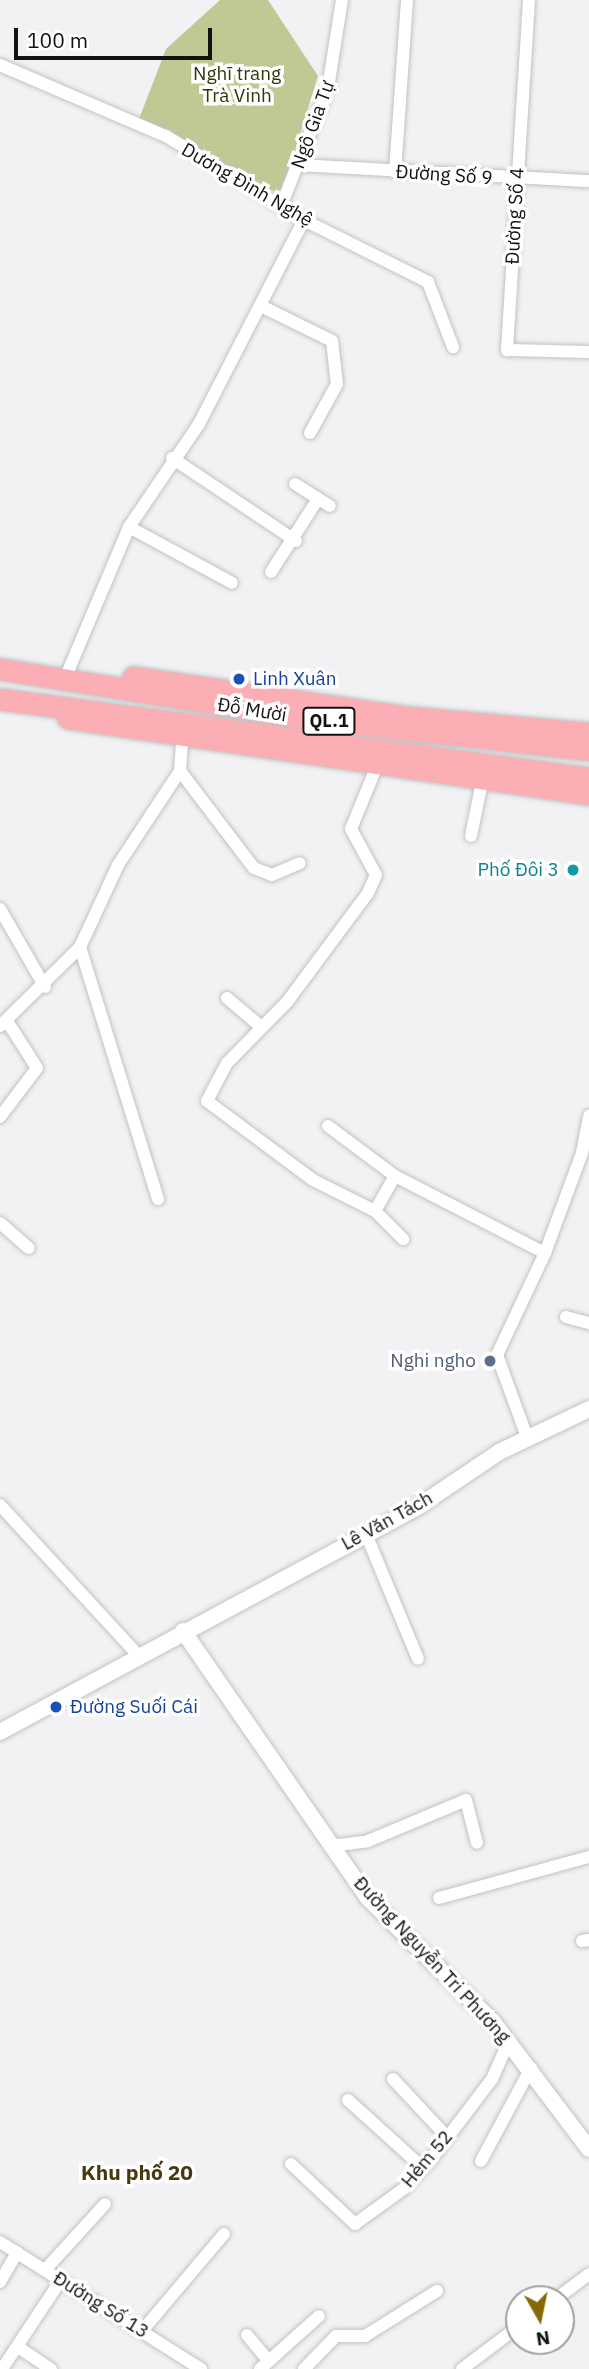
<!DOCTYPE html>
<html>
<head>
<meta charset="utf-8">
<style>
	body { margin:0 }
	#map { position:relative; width:589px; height:2369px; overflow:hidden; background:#f2f2f4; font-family:"IBM Plex Sans",sans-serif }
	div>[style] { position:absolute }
	.green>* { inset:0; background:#c0c994 }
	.roads { filter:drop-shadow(0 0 2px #c2c2c4) drop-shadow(0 0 2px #c2c2c4) }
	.street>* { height:12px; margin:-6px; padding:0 6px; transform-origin:6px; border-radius:6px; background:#fff }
	.secondary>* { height:16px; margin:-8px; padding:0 8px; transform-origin:8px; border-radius:8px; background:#fff }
	.highway>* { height:21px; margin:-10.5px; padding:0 10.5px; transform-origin:10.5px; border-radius:10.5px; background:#fbaeb3 }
	.dots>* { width:19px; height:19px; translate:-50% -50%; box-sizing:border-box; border:4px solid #fff; border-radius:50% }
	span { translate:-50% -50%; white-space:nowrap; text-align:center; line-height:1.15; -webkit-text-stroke:7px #fff; paint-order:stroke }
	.shield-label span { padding:2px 5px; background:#fff; border:2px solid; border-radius:5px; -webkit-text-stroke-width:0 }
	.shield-label { font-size:18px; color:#121212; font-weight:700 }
	.park-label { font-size:19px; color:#323707 }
	.street-label { font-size:19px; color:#121212 }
	.transit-label { font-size:19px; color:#164399 }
	.left { translate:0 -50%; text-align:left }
	.culture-label { font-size:19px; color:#0d838f }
	.right { translate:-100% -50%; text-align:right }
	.service-label { font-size:19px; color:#4e5e75 }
	.neighbourhood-label { font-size:21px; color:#473810; font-weight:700 }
	.north { position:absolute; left:505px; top:2285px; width:70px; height:70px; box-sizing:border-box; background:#fff; border:2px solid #a0a0a0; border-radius:50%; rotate:171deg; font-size:19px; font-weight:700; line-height:28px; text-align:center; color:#121212 }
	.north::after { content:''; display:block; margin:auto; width:24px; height:32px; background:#876904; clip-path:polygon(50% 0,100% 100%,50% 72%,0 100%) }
	.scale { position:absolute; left:14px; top:28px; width:198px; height:32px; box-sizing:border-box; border:4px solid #121212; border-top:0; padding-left:9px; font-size:21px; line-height:24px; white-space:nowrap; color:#121212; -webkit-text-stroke:5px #fff; paint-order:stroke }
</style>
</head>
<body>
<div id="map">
	<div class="green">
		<div style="clip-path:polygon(220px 0,268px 0,318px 76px,281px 195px,139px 119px,166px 49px)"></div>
	</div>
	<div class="roads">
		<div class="street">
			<div style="left:529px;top:0;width:351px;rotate:93.6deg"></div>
			<div style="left:507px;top:350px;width:82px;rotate:1.4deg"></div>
			<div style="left:0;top:65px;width:181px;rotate:23.2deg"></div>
			<div style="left:166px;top:136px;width:162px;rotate:31.3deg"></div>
			<div style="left:304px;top:220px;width:139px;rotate:26.6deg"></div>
			<div style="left:428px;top:282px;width:70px;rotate:69deg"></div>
			<div style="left:300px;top:165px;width:289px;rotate:3.2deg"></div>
			<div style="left:395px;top:172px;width:172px;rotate:-86deg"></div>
			<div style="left:281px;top:206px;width:127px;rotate:-68.3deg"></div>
			<div style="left:328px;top:88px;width:89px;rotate:-81deg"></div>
			<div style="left:261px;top:306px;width:79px;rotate:26.2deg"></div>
			<div style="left:332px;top:341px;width:43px;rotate:83.4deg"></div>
			<div style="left:337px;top:384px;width:56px;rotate:118.9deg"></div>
			<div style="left:172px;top:458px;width:149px;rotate:33.8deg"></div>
			<div style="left:295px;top:484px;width:41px;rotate:32.2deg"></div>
			<div style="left:129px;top:527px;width:117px;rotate:28.5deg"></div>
			<div style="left:271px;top:572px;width:87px;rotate:-57.2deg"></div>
			<div style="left:64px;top:681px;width:167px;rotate:-67.1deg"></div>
			<div style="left:129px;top:527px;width:125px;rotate:-55.8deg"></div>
			<div style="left:199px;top:424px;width:229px;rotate:-62.8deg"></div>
			<div style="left:376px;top:768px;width:66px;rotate:112.3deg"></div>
			<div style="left:351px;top:829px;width:52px;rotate:61.5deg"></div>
			<div style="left:376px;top:875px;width:20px;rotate:114deg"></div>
			<div style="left:368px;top:893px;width:136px;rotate:126.6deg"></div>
			<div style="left:287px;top:1002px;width:86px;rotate:134.5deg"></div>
			<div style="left:227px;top:1063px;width:43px;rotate:117.8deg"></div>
			<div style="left:207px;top:1101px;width:132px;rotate:36.7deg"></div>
			<div style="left:313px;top:1180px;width:69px;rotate:26.6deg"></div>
			<div style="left:375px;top:1211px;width:40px;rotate:-60.3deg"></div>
			<div style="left:395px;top:1176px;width:169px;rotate:27.2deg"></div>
			<div style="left:180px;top:771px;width:122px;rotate:52.7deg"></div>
			<div style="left:254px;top:868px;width:19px;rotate:21deg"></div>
			<div style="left:272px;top:875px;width:30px;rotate:-23deg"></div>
			<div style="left:471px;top:836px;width:55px;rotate:-78.5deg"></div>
			<div style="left:0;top:909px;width:90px;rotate:60deg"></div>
			<div style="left:80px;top:947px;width:264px;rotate:72.8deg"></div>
			<div style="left:227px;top:998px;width:42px;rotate:40.2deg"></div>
			<div style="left:0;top:1026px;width:112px;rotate:-44.6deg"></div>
			<div style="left:80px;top:947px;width:90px;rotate:-65.1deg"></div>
			<div style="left:118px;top:865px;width:113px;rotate:-56.6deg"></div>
			<div style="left:180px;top:771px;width:32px;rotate:-86deg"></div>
			<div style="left:0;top:1117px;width:61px;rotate:-52.9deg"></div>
			<div style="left:37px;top:1068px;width:56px;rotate:-122.6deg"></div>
			<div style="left:328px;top:1126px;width:84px;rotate:36.7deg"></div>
			<div style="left:375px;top:1211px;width:40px;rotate:45deg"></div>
			<div style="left:0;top:1223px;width:38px;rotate:41deg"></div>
			<div style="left:566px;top:1317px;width:24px;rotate:15deg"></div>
			<div style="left:527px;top:1437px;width:87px;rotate:-110.1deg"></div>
			<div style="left:497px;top:1355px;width:113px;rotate:-64.8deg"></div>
			<div style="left:545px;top:1253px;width:107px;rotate:-69.7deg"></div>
			<div style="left:582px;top:1153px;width:38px;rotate:-79deg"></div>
			<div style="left:0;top:1505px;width:201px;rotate:47.4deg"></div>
			<div style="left:366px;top:1534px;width:135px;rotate:67.4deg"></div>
			<div style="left:330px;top:1846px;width:38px;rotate:-7deg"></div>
			<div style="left:368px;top:1841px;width:106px;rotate:-22.7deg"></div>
			<div style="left:466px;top:1800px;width:44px;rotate:75.7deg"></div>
			<div style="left:439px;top:1898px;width:156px;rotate:-15.3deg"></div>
			<div style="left:582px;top:1941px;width:7px;rotate:-8deg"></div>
			<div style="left:393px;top:2079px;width:79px;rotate:47deg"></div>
			<div style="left:348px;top:2100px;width:101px;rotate:42.2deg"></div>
			<div style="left:481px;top:2161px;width:106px;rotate:-61.7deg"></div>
			<div style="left:291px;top:2164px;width:88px;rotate:43.2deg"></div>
			<div style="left:355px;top:2224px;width:62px;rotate:-35.8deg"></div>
			<div style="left:405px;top:2188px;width:40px;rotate:-48deg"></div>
			<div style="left:432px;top:2158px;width:99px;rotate:-52.8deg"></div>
			<div style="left:492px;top:2079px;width:42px;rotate:-65.9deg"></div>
			<div style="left:0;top:2242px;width:238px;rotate:32.3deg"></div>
			<div style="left:45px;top:2270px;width:89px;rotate:-47.7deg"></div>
			<div style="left:0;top:2282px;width:34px;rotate:-60deg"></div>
			<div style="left:556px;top:2299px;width:41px;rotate:-37.1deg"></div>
			<div style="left:142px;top:2331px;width:127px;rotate:-49.8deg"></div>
			<div style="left:247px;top:2335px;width:34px;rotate:50deg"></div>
			<div style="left:18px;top:2347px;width:40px;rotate:34deg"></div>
			<div style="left:2px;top:2369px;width:107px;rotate:-56.5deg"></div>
			<div style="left:260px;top:2369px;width:79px;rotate:-41.9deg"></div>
			<div style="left:304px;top:2369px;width:46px;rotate:-45.9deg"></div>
			<div style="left:336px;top:2336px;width:29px"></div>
			<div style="left:365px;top:2336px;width:85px;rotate:-32deg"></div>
			<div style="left:462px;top:2369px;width:71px;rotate:-37deg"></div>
		</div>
		<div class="secondary">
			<div style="left:183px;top:1631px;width:325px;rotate:55.3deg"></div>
			<div style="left:368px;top:1898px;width:176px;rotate:44.8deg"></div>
			<div style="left:493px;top:2022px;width:159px;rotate:52.9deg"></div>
			<div style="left:0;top:1732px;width:476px;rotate:-28.3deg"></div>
			<div style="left:419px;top:1506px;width:97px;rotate:-34deg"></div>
			<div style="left:499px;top:1452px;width:100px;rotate:-25.5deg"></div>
		</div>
		<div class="highway">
			<div style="left:0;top:669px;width:317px;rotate:9.1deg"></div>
			<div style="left:313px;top:719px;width:278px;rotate:6.4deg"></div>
			<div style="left:133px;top:677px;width:278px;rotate:8.3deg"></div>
			<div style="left:408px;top:717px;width:182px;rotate:5.1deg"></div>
			<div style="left:0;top:699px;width:594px;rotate:7.64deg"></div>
			<div style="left:68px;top:718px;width:527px;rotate:8.3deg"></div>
		</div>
	</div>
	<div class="dots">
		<div style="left:239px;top:679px;background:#1a4fb4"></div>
		<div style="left:573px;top:870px;background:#0f9aa8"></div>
		<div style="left:490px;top:1361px;background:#5c6f8a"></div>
		<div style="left:56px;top:1707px;background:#1a4fb4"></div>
	</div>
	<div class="shield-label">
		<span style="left:329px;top:721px">QL.1</span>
	</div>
	<div class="park-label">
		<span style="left:237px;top:85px">Nghĩ trang<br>Trà Vinh</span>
	</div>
	<div class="street-label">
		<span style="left:313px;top:125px;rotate:-70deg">Ngô Gia Tự</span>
		<span style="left:444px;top:175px;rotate:4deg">Đường Số 9</span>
		<span style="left:247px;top:185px;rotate:30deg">Dương Đình Nghệ</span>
		<span style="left:515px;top:216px;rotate:-87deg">Đường Số 4</span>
		<span style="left:252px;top:710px;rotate:9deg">Đỗ Mười</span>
		<span style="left:387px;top:1521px;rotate:-29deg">Lê Văn Tách</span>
		<span style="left:432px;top:1960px;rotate:47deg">Đường Nguyễn Tri Phương</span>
		<span style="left:427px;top:2159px;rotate:-50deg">Hẻm 52</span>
		<span style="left:101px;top:2305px;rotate:32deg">Đường Số 13</span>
	</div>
	<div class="transit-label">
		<span class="left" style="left:253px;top:679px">Linh Xuân</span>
		<span class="left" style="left:70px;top:1707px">Đường Suối Cái</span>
	</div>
	<div class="culture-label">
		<span class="right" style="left:559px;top:870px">Phố Đôi 3</span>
	</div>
	<div class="service-label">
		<span class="right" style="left:476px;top:1361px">Nghi ngho</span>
	</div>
	<div class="neighbourhood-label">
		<span style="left:137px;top:2172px">Khu phố 20</span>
	</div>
	<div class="north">N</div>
	<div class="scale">100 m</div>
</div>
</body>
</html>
